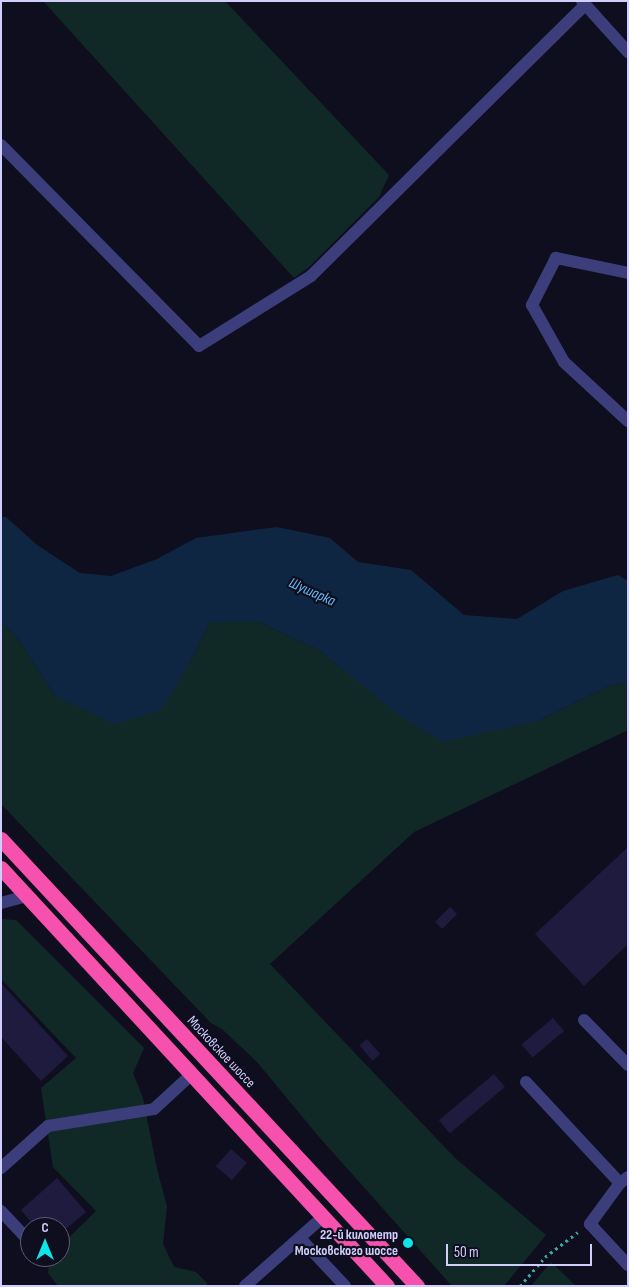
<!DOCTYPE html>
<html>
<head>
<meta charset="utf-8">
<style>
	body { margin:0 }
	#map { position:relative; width:629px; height:1287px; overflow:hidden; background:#0f0e1f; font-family:"Sofia Sans Condensed",sans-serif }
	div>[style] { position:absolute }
	.green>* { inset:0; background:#112926 }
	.water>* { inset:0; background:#0f2642 }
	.building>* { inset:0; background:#1f1b3f; transform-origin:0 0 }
	.path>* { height:3px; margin-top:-1.5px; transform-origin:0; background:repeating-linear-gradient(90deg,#35aa9a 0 2.5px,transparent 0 6.5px) }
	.minor>* { height:12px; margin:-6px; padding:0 6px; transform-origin:6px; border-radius:6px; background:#3c3e7b }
	.highway>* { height:15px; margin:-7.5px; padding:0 7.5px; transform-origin:7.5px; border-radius:7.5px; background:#f551ad }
	.dots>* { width:14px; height:14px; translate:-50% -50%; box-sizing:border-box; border:2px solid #0f0e1f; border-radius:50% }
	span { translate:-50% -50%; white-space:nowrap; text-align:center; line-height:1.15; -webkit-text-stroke:4.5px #0f0e1f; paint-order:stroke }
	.street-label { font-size:14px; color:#d0cffc }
	.poi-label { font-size:14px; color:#d0cffc; font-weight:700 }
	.right { translate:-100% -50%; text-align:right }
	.water-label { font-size:15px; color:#63bef6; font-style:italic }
	.frame { position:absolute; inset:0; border:2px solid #d0cffc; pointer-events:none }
	.north { position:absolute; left:20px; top:1217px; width:50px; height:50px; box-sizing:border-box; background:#0f0e1f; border:1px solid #5c5b77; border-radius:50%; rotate:0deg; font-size:14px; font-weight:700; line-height:20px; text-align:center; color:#d0cffc }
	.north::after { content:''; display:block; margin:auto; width:18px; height:22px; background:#0ee5e9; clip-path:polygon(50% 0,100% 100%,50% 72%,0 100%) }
	.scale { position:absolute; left:446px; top:1244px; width:146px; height:22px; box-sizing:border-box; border:2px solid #d0cffc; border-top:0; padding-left:6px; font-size:15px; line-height:18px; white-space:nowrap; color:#d0cffc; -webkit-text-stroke:4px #0f0e1f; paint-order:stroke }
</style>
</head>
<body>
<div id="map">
	<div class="green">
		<div style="clip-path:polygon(43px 1px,225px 1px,389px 175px,379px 197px,309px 267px,294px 278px)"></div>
		<div style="clip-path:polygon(210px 622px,259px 622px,319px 650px,355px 679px,538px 721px,609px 686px,628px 682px,628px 730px,414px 832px,270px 964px,455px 1158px,546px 1235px,504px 1286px,452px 1286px,320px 1138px,257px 1062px,222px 1029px,211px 1023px,1px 804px,1px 623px,16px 636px,55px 696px,189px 664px)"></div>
		<div style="clip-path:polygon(1px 919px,16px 920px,144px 1048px,133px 1073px,143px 1098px,157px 1169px,167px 1206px,163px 1244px,174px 1267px,196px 1272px,207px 1283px,207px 1286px,58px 1286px,48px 1273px,50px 1257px,60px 1257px,60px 1246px,96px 1211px,53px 1167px,41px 1088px,76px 1058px,1px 979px)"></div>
		<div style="clip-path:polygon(551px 1262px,576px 1286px,531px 1286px)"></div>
	</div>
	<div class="water">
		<div style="clip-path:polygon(1px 517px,6px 517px,37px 545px,80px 573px,111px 576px,157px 559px,196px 538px,277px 527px,330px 538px,358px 562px,411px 570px,464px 615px,517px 619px,563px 591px,618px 575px,628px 581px,628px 682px,609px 686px,538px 721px,443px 742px,401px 717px,319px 650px,259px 622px,210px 622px,189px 664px,161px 710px,115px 724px,55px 696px,16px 636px,1px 623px)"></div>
	</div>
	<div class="building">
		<div style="clip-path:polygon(628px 847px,628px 944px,584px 986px,535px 934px)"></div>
		<div style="left:450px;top:907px;width:10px;height:21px;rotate:45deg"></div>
		<div style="clip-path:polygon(1px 983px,68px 1056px,41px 1081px,1px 1037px)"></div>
		<div style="left:553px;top:1018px;width:17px;height:41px;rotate:50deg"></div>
		<div style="left:367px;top:1039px;width:20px;height:10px;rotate:49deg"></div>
		<div style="left:494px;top:1074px;width:17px;height:72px;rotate:50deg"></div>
		<div style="left:231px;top:1149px;width:21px;height:23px;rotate:41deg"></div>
		<div style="clip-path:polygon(57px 1178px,86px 1212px,60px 1234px,60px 1227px,35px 1227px,21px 1210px)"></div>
	</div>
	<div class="path">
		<div style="left:520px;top:1286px;width:38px;rotate:-49deg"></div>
		<div style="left:545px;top:1257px;width:41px;rotate:-37.1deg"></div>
	</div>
	<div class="minor">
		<div style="left:582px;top:1px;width:69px;rotate:48deg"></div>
		<div style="left:1px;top:145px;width:282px;rotate:45.4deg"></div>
		<div style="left:199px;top:346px;width:132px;rotate:-32deg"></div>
		<div style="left:311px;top:276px;width:385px;rotate:-44.7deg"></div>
		<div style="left:628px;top:273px;width:74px;rotate:-168.2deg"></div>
		<div style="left:556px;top:258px;width:53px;rotate:117.1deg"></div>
		<div style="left:532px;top:305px;width:65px;rotate:60.7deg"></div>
		<div style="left:564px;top:362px;width:87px;rotate:42.7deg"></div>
		<div style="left:1px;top:903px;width:28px;rotate:-15deg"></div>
		<div style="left:584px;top:1020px;width:63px;rotate:45.6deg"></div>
		<div style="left:526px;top:1082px;width:138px;rotate:47.1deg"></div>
		<div style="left:620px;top:1183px;width:10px;rotate:-37deg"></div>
		<div style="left:1px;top:1168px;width:63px;rotate:-41.8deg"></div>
		<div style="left:48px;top:1126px;width:107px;rotate:-9.1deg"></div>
		<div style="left:154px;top:1109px;width:50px;rotate:-42.6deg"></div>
		<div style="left:620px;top:1183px;width:51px;rotate:126.2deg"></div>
		<div style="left:590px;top:1224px;width:56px;rotate:47.2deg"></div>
		<div style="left:1px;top:1211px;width:42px;rotate:46.9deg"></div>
		<div style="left:300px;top:1238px;width:66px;rotate:46.8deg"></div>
		<div style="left:245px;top:1286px;width:104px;rotate:-41.5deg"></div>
	</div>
	<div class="highway">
		<div style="left:1px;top:839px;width:611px;rotate:47.06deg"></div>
		<div style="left:1px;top:868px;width:569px;rotate:47.28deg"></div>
	</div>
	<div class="dots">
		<div style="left:408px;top:1243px;background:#0ee5e9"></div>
	</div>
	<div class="street-label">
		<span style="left:221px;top:1052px;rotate:47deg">Московское шоссе</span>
	</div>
	<div class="poi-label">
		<span class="right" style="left:398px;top:1243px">22-й километр<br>Московского шоссе</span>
	</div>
	<div class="water-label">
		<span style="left:312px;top:592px;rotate:24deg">Шушарка</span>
	</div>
	<div class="frame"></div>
	<div class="north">С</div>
	<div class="scale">50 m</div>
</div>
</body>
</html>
